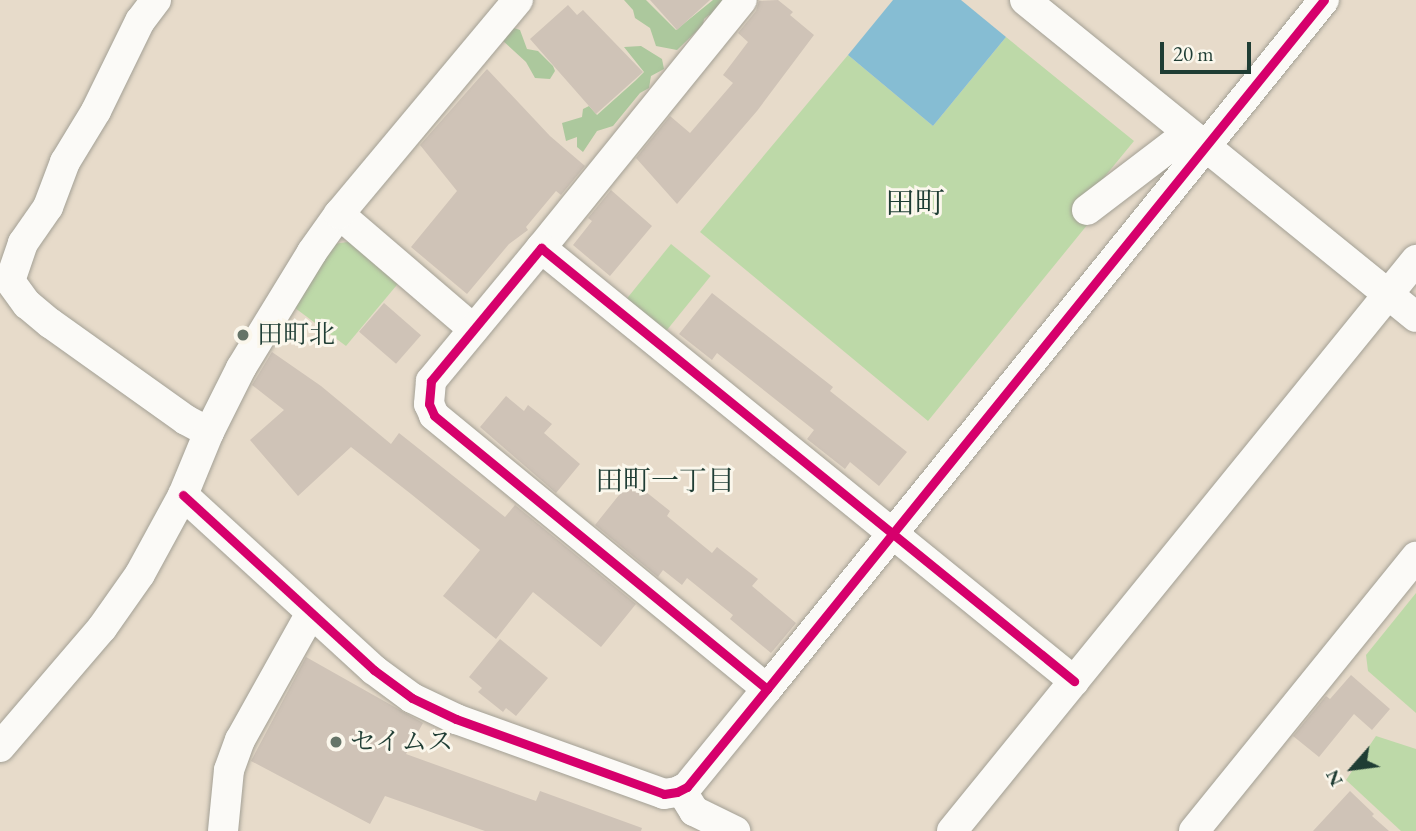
<!DOCTYPE html>
<html>
<head>
<meta charset="utf-8">
<style>
	body { margin:0 }
	#map { position:relative; width:1416px; height:831px; overflow:hidden; background:#e7dbca; font-family:"EB Garamond","Noto Serif JP",serif }
	div>[style] { position:absolute }
	.green>* { inset:0; background:#bdd9a8; transform-origin:0 0 }
	.forest>* { inset:0; background:#acc89d }
	.water>* { inset:0; background:#86bdd3 }
	.building>* { inset:0; background:#cfc3b7; transform-origin:0 0 }
	.roads { filter:drop-shadow(0 0 2px #a3a095) drop-shadow(0 0 2px #a3a095) }
	.minor>* { height:30px; margin:-15px; padding:0 15px; transform-origin:15px; border-radius:15px; background:#fbfaf7 }
	.cycleway>* { height:9px; margin:-4.5px; padding:0 4.5px; transform-origin:4.5px; border-radius:4.5px; background:#d6006c }
	.dots>* { width:19px; height:19px; translate:-50% -50%; box-sizing:border-box; border:4px solid #fbf7ec; border-radius:50% }
	span { translate:-50% -50%; white-space:nowrap; text-align:center; line-height:1.15; -webkit-text-stroke:6px #fbf7ec; paint-order:stroke }
	.poi-label { font-size:26px; color:#1f3d34 }
	.left { translate:0 -50%; text-align:left }
	.neighbourhood-label { font-size:28px; color:#1f3d34 }
	.quarter-label { font-size:30px; color:#1f3d34 }
	.north { position:absolute; left:1318px; top:733px; width:70px; height:70px; -webkit-text-stroke:5px #fbf7ec; paint-order:stroke; rotate:242deg; font-size:19px; font-weight:700; line-height:28px; text-align:center; color:#1f3d34 }
	.north::after { content:''; display:block; margin:auto; width:24px; height:32px; background:#1f3d34; clip-path:polygon(50% 0,100% 100%,50% 72%,0 100%) }
	.scale { position:absolute; left:1160px; top:42px; width:91px; height:32px; box-sizing:border-box; border:4px solid #1f3d34; border-top:0; padding-left:9px; font-size:21px; line-height:24px; white-space:nowrap; color:#1f3d34; -webkit-text-stroke:5px #fbf7ec; paint-order:stroke }
</style>
</head>
<body>
<div id="map">
	<div class="green">
		<div style="clip-path:polygon(1006px 37px,1134px 141px,1079px 208px,1092px 219px,928px 421px,700px 232px,848px 55px,933px 126px)"></div>
		<div style="clip-path:polygon(355px 241px,401px 280px,346px 346px,291px 305px,333px 244px)"></div>
		<div style="left:671px;top:244px;width:51px;height:71px;rotate:39deg"></div>
		<div style="clip-path:polygon(1416px 593px,1416px 713px,1368px 671px,1366px 655px)"></div>
		<div style="clip-path:polygon(1376px 736px,1416px 749px,1416px 831px,1401px 831px,1346px 780px)"></div>
	</div>
	<div class="forest">
		<div style="clip-path:polygon(624px 0,646px 0,676px 30px,713px 0,724px 0,718px 16px,709px 15px,704px 19px,703px 25px,677px 50px,656px 46px,650px 28px,635px 18px,633px 10px)"></div>
		<div style="clip-path:polygon(511px 27px,520px 30px,527px 49px,538px 51px,553px 66px,555px 71px,550px 79px,535px 78px,526px 62px,502px 40px)"></div>
		<div style="clip-path:polygon(641px 46px,662px 59px,664px 69px,651px 76px,649px 88px,640px 93px,613px 126px,597px 131px,583px 152px,577px 147px,577px 137px,566px 141px,562px 123px,582px 117px,583px 109px,589px 106px,597px 115px,635px 81px,644px 72px,624px 47px)"></div>
	</div>
	<div class="water">
		<div style="clip-path:polygon(893px 0,961px 0,1006px 37px,933px 126px,848px 55px)"></div>
	</div>
	<div class="building">
		<div style="clip-path:polygon(650px 0,710px 0,677px 30px)"></div>
		<div style="clip-path:polygon(778px 0,793px 12px,790px 15px,814px 35px,757px 111px,677px 204px,636px 158px,670px 116px,690px 133px,733px 83px,723px 75px,748px 42px,738px 33px,756px 11px,759px 1px)"></div>
		<div style="clip-path:polygon(568px 5px,577px 15px,583px 10px,643px 72px,596px 114px,530px 39px)"></div>
		<div style="clip-path:polygon(487px 69px,550px 136px,585px 166px,561px 195px,556px 191px,526px 227px,528px 230px,509px 244px,467px 294px,411px 247px,457px 191px,420px 145px)"></div>
		<div style="clip-path:polygon(611px 190px,652px 226px,610px 276px,573px 245px,592px 221px,588px 218px)"></div>
		<div style="clip-path:polygon(712px 293px,833px 387px,830px 391px,907px 452px,879px 486px,850px 462px,845px 469px,807px 439px,814px 430px,717px 353px,712px 360px,679px 334px)"></div>
		<div style="left:384px;top:303px;width:49px;height:38px;rotate:41deg"></div>
		<div style="clip-path:polygon(272px 352px,321px 386px,391px 444px,399px 433px,505px 517px,515px 505px,636px 604px,601px 647px,533px 592px,496px 639px,443px 596px,480px 550px,411px 494px,351px 447px,298px 496px,250px 440px,284px 410px,252px 385px)"></div>
		<div style="clip-path:polygon(506px 396px,524px 411px,528px 405px,552px 424px,544px 433px,580px 464px,556px 493px,480px 427px)"></div>
		<div style="clip-path:polygon(631px 480px,670px 511px,667px 516px,712px 553px,717px 547px,758px 579px,752px 586px,796px 623px,771px 653px,730px 619px,733px 615px,687px 578px,682px 585px,663px 570px,658px 577px,595px 525px)"></div>
		<div style="clip-path:polygon(500px 639px,548px 678px,516px 716px,506px 708px,503px 712px,478px 692px,482px 688px,469px 677px)"></div>
		<div style="clip-path:polygon(306px 657px,423px 723px,406px 754px,536px 801px,540px 791px,642px 828px,641px 831px,485px 831px,385px 796px,370px 824px,251px 761px)"></div>
		<div style="clip-path:polygon(1351px 675px,1390px 709px,1372px 730px,1354px 714px,1319px 757px,1293px 736px,1326px 696px,1330px 699px)"></div>
		<div style="clip-path:polygon(1350px 791px,1374px 814px,1372px 816px,1389px 831px,1313px 831px)"></div>
	</div>
	<div class="roads">
		<div class="minor">
			<div style="left:156px;top:0;width:26px;rotate:127deg"></div>
			<div style="left:140px;top:21px;width:100px;rotate:116.1deg"></div>
			<div style="left:96px;top:111px;width:60px;rotate:121.3deg"></div>
			<div style="left:65px;top:162px;width:48px;rotate:110.7deg"></div>
			<div style="left:48px;top:207px;width:44px;rotate:124.8deg"></div>
			<div style="left:23px;top:243px;width:40px;rotate:108.9deg"></div>
			<div style="left:10px;top:281px;width:29px;rotate:54deg"></div>
			<div style="left:27px;top:304px;width:30px;rotate:40deg"></div>
			<div style="left:50px;top:323px;width:167px;rotate:35.5deg"></div>
			<div style="left:186px;top:420px;width:26px;rotate:28deg"></div>
			<div style="left:1025px;top:0;width:503px;rotate:39.03deg"></div>
			<div style="left:1087px;top:210px;width:127px;rotate:-37.3deg"></div>
			<div style="left:339px;top:214px;width:177px;rotate:40.6deg"></div>
			<div style="left:541px;top:248px;width:319px;rotate:-51deg"></div>
			<div style="left:183px;top:495px;width:259px;rotate:42.5deg"></div>
			<div style="left:374px;top:670px;width:47px;rotate:36.4deg"></div>
			<div style="left:412px;top:698px;width:49px;rotate:25.5deg"></div>
			<div style="left:456px;top:719px;width:221px;rotate:19.8deg"></div>
			<div style="left:664px;top:794px;width:13px;rotate:-9deg"></div>
			<div style="left:677px;top:792px;width:11px;rotate:-27deg"></div>
			<div style="left:687px;top:787px;width:127px;rotate:-50.8deg"></div>
			<div style="left:767px;top:689px;width:886px;rotate:-51.05deg"></div>
			<div style="left:767px;top:689px;width:431px;rotate:-140.6deg"></div>
			<div style="left:434px;top:415px;width:12px;rotate:-114deg"></div>
			<div style="left:429px;top:404px;width:23px;rotate:-85deg"></div>
			<div style="left:431px;top:381px;width:173px;rotate:-50.4deg"></div>
			<div style="left:541px;top:248px;width:687px;rotate:39.09deg"></div>
			<div style="left:0;top:747px;width:157px;rotate:-49.4deg"></div>
			<div style="left:102px;top:628px;width:66px;rotate:-54.9deg"></div>
			<div style="left:140px;top:574px;width:90px;rotate:-61.4deg"></div>
			<div style="left:183px;top:495px;width:68px;rotate:-67.6deg"></div>
			<div style="left:209px;top:432px;width:72px;rotate:-63.4deg"></div>
			<div style="left:241px;top:368px;width:136px;rotate:-58.5deg"></div>
			<div style="left:312px;top:252px;width:47px;rotate:-54.6deg"></div>
			<div style="left:339px;top:214px;width:279px;rotate:-50.1deg"></div>
			<div style="left:681px;top:790px;width:25px;rotate:58deg"></div>
			<div style="left:694px;top:811px;width:46px;rotate:26deg"></div>
			<div style="left:223px;top:831px;width:61px;rotate:-84.4deg"></div>
			<div style="left:229px;top:770px;width:32px;rotate:-70deg"></div>
			<div style="left:240px;top:740px;width:145px;rotate:-60.8deg"></div>
			<div style="left:952px;top:831px;width:736px;rotate:-50.9deg"></div>
			<div style="left:1194px;top:831px;width:353px;rotate:-51deg"></div>
		</div>
	</div>
	<div class="cycleway">
		<div style="left:183px;top:495px;width:259px;rotate:42.5deg"></div>
		<div style="left:374px;top:670px;width:47px;rotate:36.4deg"></div>
		<div style="left:412px;top:698px;width:49px;rotate:25.5deg"></div>
		<div style="left:456px;top:719px;width:221px;rotate:19.8deg"></div>
		<div style="left:664px;top:794px;width:13px;rotate:-9deg"></div>
		<div style="left:677px;top:792px;width:11px;rotate:-27deg"></div>
		<div style="left:687px;top:787px;width:127px;rotate:-50.8deg"></div>
		<div style="left:767px;top:689px;width:886px;rotate:-51.05deg"></div>
		<div style="left:767px;top:689px;width:431px;rotate:-140.6deg"></div>
		<div style="left:434px;top:415px;width:12px;rotate:-114deg"></div>
		<div style="left:429px;top:404px;width:23px;rotate:-85deg"></div>
		<div style="left:431px;top:381px;width:173px;rotate:-50.4deg"></div>
		<div style="left:541px;top:248px;width:687px;rotate:39.09deg"></div>
	</div>
	<div class="dots">
		<div style="left:243px;top:335px;background:#657468"></div>
		<div style="left:336px;top:742px;background:#657468"></div>
	</div>
	<div class="poi-label">
		<span class="left" style="left:257px;top:335px">田町北</span>
		<span class="left" style="left:350px;top:742px">セイムス</span>
	</div>
	<div class="neighbourhood-label">
		<span style="left:665px;top:480px">田町一丁目</span>
	</div>
	<div class="quarter-label">
		<span style="left:915px;top:203px">田町</span>
	</div>
	<div class="north">N</div>
	<div class="scale">20 m</div>
</div>
</body>
</html>
